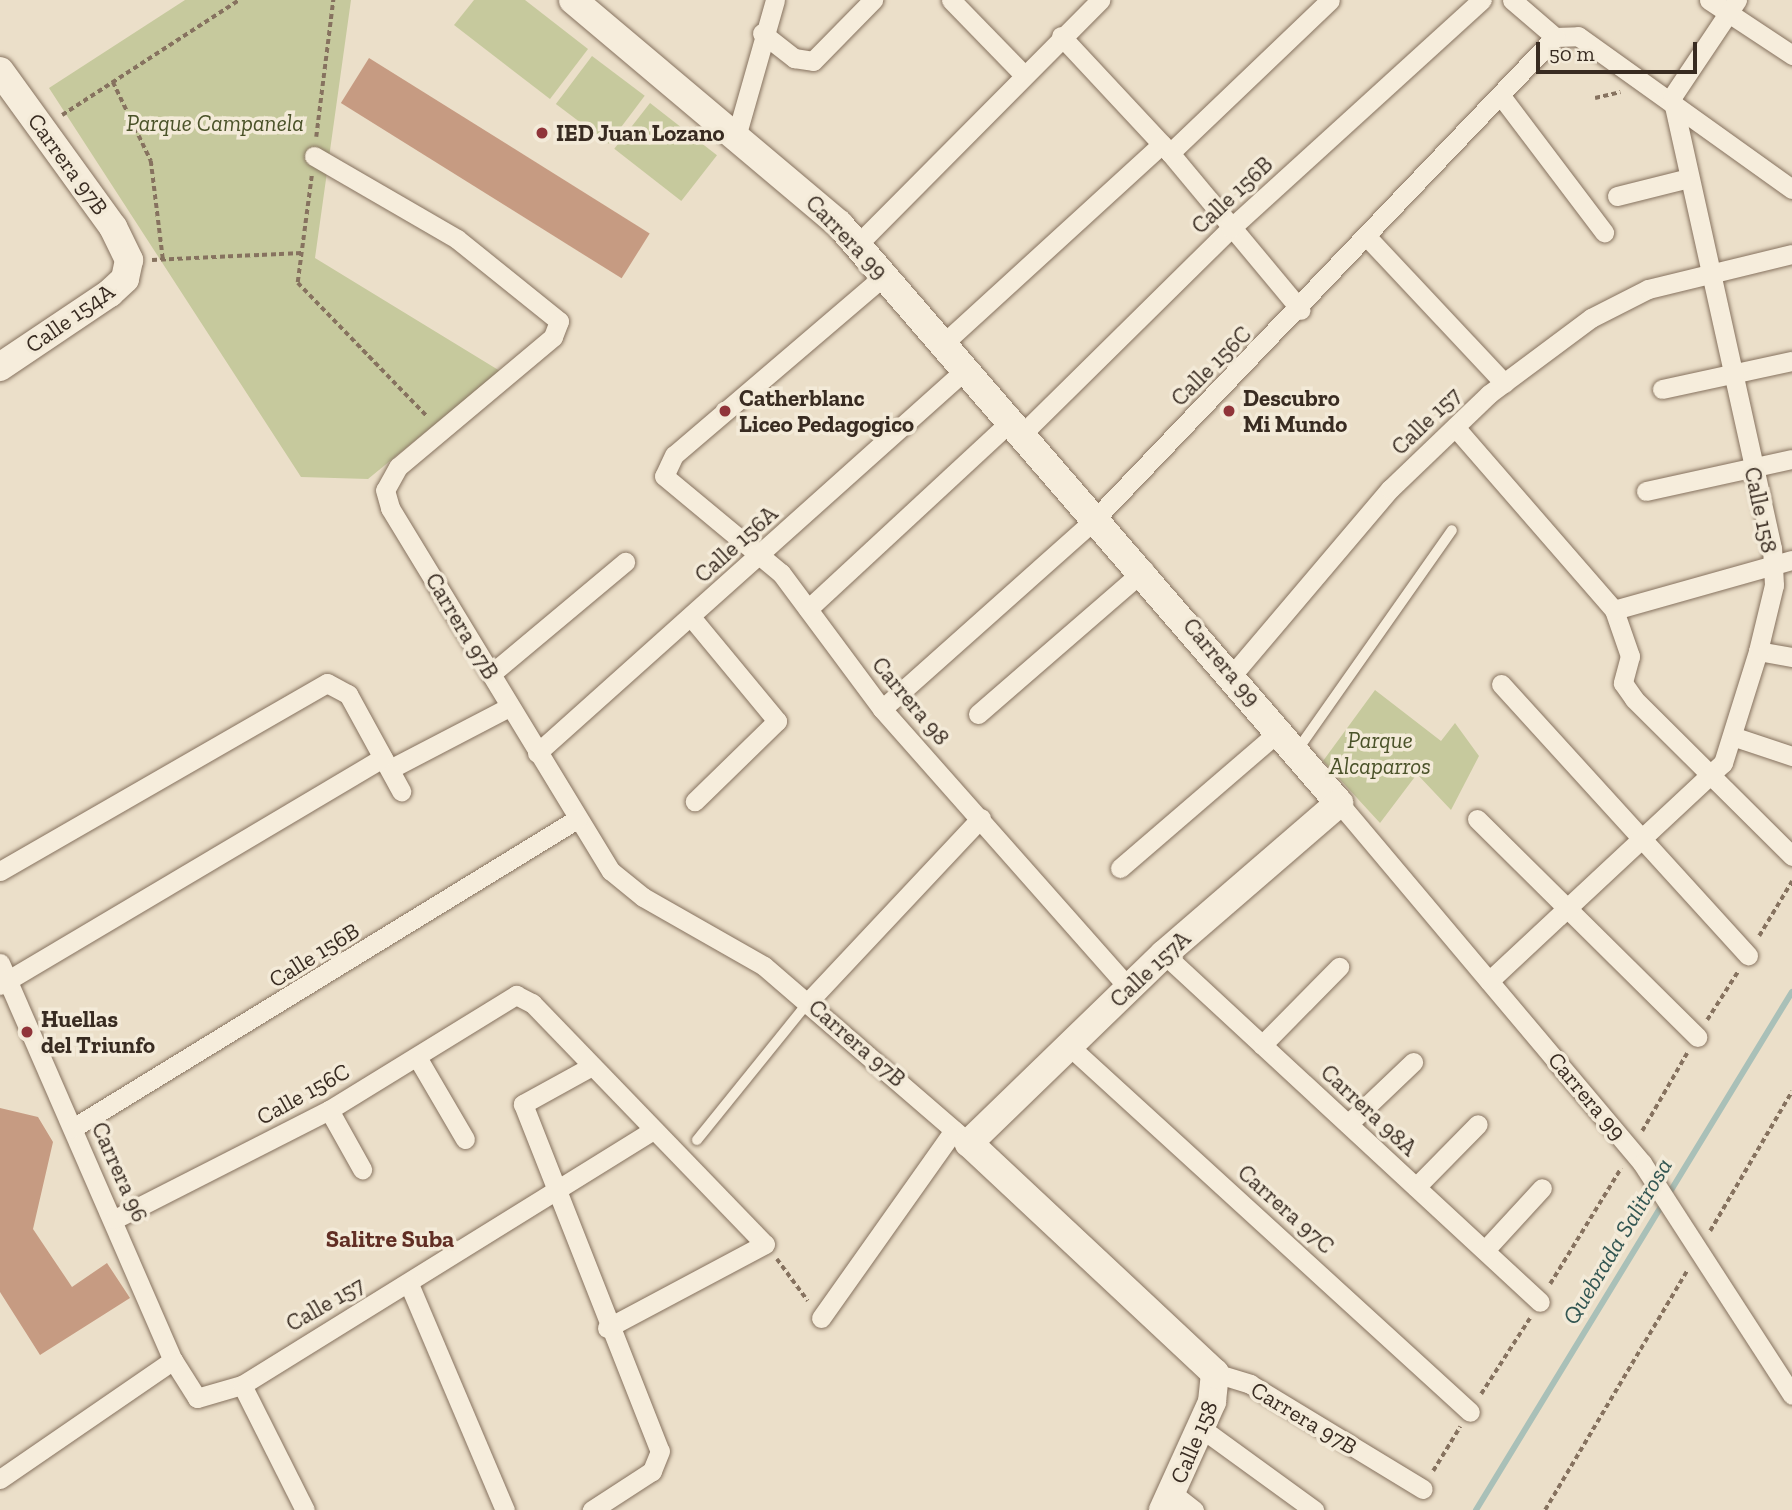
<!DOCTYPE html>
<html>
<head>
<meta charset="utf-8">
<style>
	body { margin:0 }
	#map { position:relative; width:1792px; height:1510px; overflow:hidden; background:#ebdfc9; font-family:"Zilla Slab",serif }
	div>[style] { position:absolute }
	.green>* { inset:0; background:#c6c99d; transform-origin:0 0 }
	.stream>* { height:6px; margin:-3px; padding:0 3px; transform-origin:3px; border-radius:3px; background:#a9c0b8 }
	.building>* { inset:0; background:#c69b82; transform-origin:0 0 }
	.path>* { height:3.5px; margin-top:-1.75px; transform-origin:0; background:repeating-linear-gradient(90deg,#86725f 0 5px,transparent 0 8.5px) }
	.roads { filter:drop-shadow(0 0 2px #86725f) drop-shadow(0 0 2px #86725f) }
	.lane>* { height:10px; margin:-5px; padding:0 5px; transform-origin:5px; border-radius:5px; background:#f6eddc }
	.street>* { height:19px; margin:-9.5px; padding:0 9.5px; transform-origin:9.5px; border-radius:9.5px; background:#f6eddc }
	.secondary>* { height:28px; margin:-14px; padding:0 14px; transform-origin:14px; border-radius:14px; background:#f6eddc }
	.dots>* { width:19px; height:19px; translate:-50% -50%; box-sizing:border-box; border:4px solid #f3ead8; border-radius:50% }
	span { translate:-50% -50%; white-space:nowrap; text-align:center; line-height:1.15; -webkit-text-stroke:7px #f3ead8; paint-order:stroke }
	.park-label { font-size:23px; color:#4a5229; font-style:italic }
	.poi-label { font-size:23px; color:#382b21; font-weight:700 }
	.left { translate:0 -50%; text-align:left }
	.street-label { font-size:23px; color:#382b21 }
	.neighbourhood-label { font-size:24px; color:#612e24; font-weight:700 }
	.water-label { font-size:24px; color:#325652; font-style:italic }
	.scale { position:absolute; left:1536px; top:42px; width:161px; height:32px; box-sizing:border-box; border:4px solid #382b21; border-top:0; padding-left:9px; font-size:21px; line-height:24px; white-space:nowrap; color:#382b21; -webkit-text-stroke:5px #f3ead8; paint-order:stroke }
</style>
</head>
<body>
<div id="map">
	<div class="green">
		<div style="clip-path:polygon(185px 0,351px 0,315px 258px,500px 371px,368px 479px,301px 477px,49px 88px)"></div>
		<div style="clip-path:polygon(474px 0,525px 0,588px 49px,550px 99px,454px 25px)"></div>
		<div style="left:592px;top:56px;width:66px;height:60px;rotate:37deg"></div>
		<div style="left:650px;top:103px;width:85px;height:58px;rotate:38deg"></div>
		<div style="clip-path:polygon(1375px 690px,1441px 741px,1455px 723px,1479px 756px,1451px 810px,1417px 774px,1380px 823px,1323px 761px)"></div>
	</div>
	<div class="stream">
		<div style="left:1476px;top:1510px;width:607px;rotate:-58.62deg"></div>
	</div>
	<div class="building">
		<div style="left:369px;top:58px;width:331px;height:53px;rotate:32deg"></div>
		<div style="clip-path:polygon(0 1108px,38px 1117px,53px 1142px,33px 1229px,72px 1287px,107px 1263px,130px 1298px,40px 1355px,0 1292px)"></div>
	</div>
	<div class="path">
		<div style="left:113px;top:82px;width:88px;rotate:64.3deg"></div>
		<div style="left:151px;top:161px;width:99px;rotate:83deg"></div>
		<div style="left:1595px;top:98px;width:26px;rotate:-13deg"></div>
		<div style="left:62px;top:115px;width:211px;rotate:-33deg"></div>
		<div style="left:316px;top:137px;width:138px;rotate:-82.9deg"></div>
		<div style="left:312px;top:176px;width:108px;rotate:97.5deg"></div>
		<div style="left:298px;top:283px;width:185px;rotate:45.9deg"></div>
		<div style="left:152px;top:260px;width:150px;rotate:-2.7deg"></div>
		<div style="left:1759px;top:936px;width:64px;rotate:-59deg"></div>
		<div style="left:1707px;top:1020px;width:59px;rotate:-57.4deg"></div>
		<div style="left:1642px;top:1131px;width:90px;rotate:-60deg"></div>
		<div style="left:1710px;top:1231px;width:162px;rotate:-59.6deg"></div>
		<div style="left:777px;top:1259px;width:52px;rotate:53.6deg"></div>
		<div style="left:1550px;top:1284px;width:136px;rotate:-58.5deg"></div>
		<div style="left:1481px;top:1394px;width:90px;rotate:-57.2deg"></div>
		<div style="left:1433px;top:1471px;width:52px;rotate:-58.5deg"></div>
		<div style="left:1545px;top:1510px;width:278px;rotate:-59.3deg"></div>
	</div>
	<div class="roads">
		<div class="lane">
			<div style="left:1296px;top:752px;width:271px;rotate:-54.9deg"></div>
			<div style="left:697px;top:1140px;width:179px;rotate:-51.1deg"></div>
		</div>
		<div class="street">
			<div style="left:951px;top:0;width:103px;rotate:45.8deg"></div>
			<div style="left:1512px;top:0;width:57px;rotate:40.7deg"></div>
			<div style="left:1709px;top:0;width:100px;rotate:33.5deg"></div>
			<div style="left:762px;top:33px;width:41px;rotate:38deg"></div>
			<div style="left:794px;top:58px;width:19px;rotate:9deg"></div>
			<div style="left:813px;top:61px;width:86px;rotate:-45.5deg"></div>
			<div style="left:1061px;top:36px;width:160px;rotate:47deg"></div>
			<div style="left:1170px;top:153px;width:204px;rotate:50.2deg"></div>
			<div style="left:1555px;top:37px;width:23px;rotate:-2deg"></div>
			<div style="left:1578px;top:36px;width:263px;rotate:35.6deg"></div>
			<div style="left:1501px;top:96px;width:171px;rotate:52.9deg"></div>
			<div style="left:736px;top:137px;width:142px;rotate:-74.1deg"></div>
			<div style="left:1170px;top:153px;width:221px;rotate:-43.7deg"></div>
			<div style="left:314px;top:156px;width:165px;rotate:30.1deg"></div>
			<div style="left:457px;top:239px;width:131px;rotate:38.8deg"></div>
			<div style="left:559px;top:321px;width:17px;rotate:111deg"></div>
			<div style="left:553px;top:337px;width:202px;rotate:140deg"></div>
			<div style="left:398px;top:467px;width:26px;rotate:119deg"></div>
			<div style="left:385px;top:490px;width:19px;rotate:74deg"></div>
			<div style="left:390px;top:508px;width:425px;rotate:58.7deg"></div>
			<div style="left:611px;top:871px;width:41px;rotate:39.1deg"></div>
			<div style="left:643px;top:897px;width:139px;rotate:29.7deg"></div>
			<div style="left:764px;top:966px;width:271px;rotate:40.8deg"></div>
			<div style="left:1617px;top:196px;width:70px;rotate:-14deg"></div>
			<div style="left:1368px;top:238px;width:199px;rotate:46.8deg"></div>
			<div style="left:858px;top:244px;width:344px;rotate:-45.2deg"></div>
			<div style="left:885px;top:275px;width:277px;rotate:139.5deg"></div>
			<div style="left:674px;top:455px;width:23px;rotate:115deg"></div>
			<div style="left:664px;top:476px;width:152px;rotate:39.7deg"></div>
			<div style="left:781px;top:573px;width:169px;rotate:53.4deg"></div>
			<div style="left:882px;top:709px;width:373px;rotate:48.5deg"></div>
			<div style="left:944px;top:343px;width:295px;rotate:-42.4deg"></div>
			<div style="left:1662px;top:389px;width:133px;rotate:-12.2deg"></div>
			<div style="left:1455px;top:427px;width:242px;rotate:49deg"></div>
			<div style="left:1614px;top:610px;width:49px;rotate:70.8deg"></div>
			<div style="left:1630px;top:656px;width:28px;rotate:105deg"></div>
			<div style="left:1623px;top:683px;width:19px;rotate:55deg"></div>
			<div style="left:1634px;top:699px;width:223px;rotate:44.8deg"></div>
			<div style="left:1022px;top:434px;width:293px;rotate:-44.6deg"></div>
			<div style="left:1231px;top:228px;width:339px;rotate:-42.3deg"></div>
			<div style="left:1646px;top:491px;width:149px;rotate:-12.4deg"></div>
			<div style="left:808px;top:609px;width:277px;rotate:-42.8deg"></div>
			<div style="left:1614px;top:610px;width:185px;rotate:-15.7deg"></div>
			<div style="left:691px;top:617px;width:135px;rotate:50.4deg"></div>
			<div style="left:777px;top:721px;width:115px;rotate:135.7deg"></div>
			<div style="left:1758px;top:651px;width:35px;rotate:10deg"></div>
			<div style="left:491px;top:674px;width:175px;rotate:-39.9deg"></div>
			<div style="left:1233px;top:674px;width:243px;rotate:-49.7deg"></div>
			<div style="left:1390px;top:489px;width:137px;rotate:-43.8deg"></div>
			<div style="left:1489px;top:394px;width:127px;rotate:-36.7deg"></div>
			<div style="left:1591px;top:318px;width:64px;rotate:-27deg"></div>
			<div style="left:1648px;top:289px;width:148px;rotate:-13.7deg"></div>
			<div style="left:1501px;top:684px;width:367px;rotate:47.7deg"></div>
			<div style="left:882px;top:709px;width:287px;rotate:-41.7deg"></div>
			<div style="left:1096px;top:518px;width:665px;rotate:-46.34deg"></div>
			<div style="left:978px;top:714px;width:220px;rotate:-40.9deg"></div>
			<div style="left:1735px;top:737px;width:60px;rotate:18.4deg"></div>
			<div style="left:537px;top:753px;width:576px;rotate:-41.83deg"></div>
			<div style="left:390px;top:769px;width:134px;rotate:-27.5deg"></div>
			<div style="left:1339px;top:803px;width:471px;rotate:49.9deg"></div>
			<div style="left:1642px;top:1163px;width:276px;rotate:57.1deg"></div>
			<div style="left:1477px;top:819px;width:310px;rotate:44.7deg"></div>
			<div style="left:1120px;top:868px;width:210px;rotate:-40.7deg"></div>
			<div style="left:0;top:871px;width:377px;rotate:-29.9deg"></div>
			<div style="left:327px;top:683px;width:24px;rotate:28deg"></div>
			<div style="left:348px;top:694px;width:111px;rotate:61.3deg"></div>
			<div style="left:1164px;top:954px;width:512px;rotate:42.79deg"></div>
			<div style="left:0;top:963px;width:433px;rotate:66.5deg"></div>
			<div style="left:173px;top:1360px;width:45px;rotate:57.7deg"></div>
			<div style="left:197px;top:1398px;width:47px;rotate:-16.1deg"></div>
			<div style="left:242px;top:1385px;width:482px;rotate:-31.8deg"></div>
			<div style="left:1489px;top:981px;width:320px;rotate:-43deg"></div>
			<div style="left:1723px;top:763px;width:117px;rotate:-72.6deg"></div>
			<div style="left:1758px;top:651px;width:68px;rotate:-76.4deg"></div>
			<div style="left:1774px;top:585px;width:37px;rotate:-93deg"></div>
			<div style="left:1772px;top:548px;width:462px;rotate:-102.5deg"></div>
			<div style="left:1672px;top:97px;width:117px;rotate:-56.2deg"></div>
			<div style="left:0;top:985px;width:445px;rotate:-30.7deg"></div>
			<div style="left:809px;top:1001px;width:251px;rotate:-46.8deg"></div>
			<div style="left:1068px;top:1045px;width:544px;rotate:42.39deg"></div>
			<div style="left:1262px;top:1045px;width:110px;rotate:-45.4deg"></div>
			<div style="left:417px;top:1057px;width:95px;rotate:59.7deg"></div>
			<div style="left:592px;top:1066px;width:79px;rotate:151.2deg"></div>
			<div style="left:523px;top:1104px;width:373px;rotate:68.5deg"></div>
			<div style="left:660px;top:1451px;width:22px;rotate:112deg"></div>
			<div style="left:652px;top:1471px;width:72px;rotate:147deg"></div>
			<div style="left:329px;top:1110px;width:68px;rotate:60.8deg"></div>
			<div style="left:1348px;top:1124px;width:90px;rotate:-43.6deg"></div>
			<div style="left:73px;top:1128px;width:591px;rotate:-31.51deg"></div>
			<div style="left:1416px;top:1187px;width:88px;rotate:-45.5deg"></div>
			<div style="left:115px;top:1219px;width:240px;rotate:-27deg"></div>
			<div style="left:329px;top:1110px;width:220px;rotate:-31.6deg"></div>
			<div style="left:516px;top:995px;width:18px;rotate:27deg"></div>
			<div style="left:532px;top:1003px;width:335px;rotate:46deg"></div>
			<div style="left:765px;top:1244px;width:179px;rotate:152deg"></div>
			<div style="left:1485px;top:1250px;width:84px;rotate:-47.4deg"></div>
			<div style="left:409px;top:1284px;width:246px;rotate:67deg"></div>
			<div style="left:821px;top:1318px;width:230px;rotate:-54.7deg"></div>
			<div style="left:1215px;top:1373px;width:37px;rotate:17deg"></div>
			<div style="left:1250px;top:1384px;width:202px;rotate:31.3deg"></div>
			<div style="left:242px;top:1385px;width:140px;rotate:63.3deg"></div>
			<div style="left:1201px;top:1428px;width:140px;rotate:36deg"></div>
			<div style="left:0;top:1479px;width:210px;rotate:-34.5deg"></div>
			<div style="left:1172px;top:1493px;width:28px;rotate:38deg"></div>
		</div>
		<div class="secondary">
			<div style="left:573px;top:0;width:348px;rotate:40.1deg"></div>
			<div style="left:839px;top:224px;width:765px;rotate:49.19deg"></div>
			<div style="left:1339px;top:803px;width:231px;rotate:139.2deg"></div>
			<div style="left:1164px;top:954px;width:272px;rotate:135.9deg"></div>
			<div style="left:969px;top:1143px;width:337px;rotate:43.1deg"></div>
			<div style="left:1215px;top:1373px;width:29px;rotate:96deg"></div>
			<div style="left:1212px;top:1402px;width:119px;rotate:114.4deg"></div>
			<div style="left:0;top:71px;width:193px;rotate:54.1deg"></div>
			<div style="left:113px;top:227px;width:37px;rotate:64deg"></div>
			<div style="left:129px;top:260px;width:19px;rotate:102deg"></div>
			<div style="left:125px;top:279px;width:21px;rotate:137deg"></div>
			<div style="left:110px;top:293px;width:133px;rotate:146.1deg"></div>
		</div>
	</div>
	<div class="dots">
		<div style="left:542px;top:133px;background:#903439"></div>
		<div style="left:725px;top:411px;background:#903439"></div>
		<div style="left:1229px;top:411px;background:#903439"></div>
		<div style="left:27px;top:1032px;background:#903439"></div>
	</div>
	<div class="park-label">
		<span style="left:215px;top:123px">Parque Campanela</span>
		<span style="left:1380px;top:753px">Parque<br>Alcaparros</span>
	</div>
	<div class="poi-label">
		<span class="left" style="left:556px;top:133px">IED Juan Lozano</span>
		<span class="left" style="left:739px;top:411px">Catherblanc<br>Liceo Pedagogico</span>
		<span class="left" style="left:1243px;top:411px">Descubro<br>Mi Mundo</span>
		<span class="left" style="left:41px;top:1032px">Huellas<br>del Triunfo</span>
	</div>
	<div class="street-label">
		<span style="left:68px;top:164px;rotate:54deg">Carrera 97B</span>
		<span style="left:1232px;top:195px;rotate:-43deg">Calle 156B</span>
		<span style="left:847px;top:237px;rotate:46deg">Carrera 99</span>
		<span style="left:70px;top:318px;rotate:-35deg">Calle 154A</span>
		<span style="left:1211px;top:366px;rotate:-45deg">Calle 156C</span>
		<span style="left:1426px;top:421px;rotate:-44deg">Calle 157</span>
		<span style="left:1761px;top:510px;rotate:78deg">Calle 158</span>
		<span style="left:736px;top:544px;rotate:-42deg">Calle 156A</span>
		<span style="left:462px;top:626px;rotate:59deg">Carrera 97B</span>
		<span style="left:1222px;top:662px;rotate:50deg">Carrera 99</span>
		<span style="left:911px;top:701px;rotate:50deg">Carrera 98</span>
		<span style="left:314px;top:955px;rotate:-32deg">Calle 156B</span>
		<span style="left:1150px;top:969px;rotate:-43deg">Calle 157A</span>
		<span style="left:857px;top:1043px;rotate:41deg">Carrera 97B</span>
		<span style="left:303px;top:1094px;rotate:-29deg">Calle 156C</span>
		<span style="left:1587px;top:1096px;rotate:50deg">Carrera 99</span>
		<span style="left:1369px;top:1110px;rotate:43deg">Carrera 98A</span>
		<span style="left:120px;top:1172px;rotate:66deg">Carrera 96</span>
		<span style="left:1286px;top:1209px;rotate:42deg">Carrera 97C</span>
		<span style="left:325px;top:1304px;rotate:-30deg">Calle 157</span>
		<span style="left:1304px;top:1418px;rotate:31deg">Carrera 97B</span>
		<span style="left:1194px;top:1442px;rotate:-67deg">Calle 158</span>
	</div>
	<div class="neighbourhood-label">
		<span style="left:390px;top:1239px">Salitre Suba</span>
	</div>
	<div class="water-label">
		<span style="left:1617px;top:1241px;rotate:-59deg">Quebrada Salitrosa</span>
	</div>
	<div class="scale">50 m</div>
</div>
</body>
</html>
